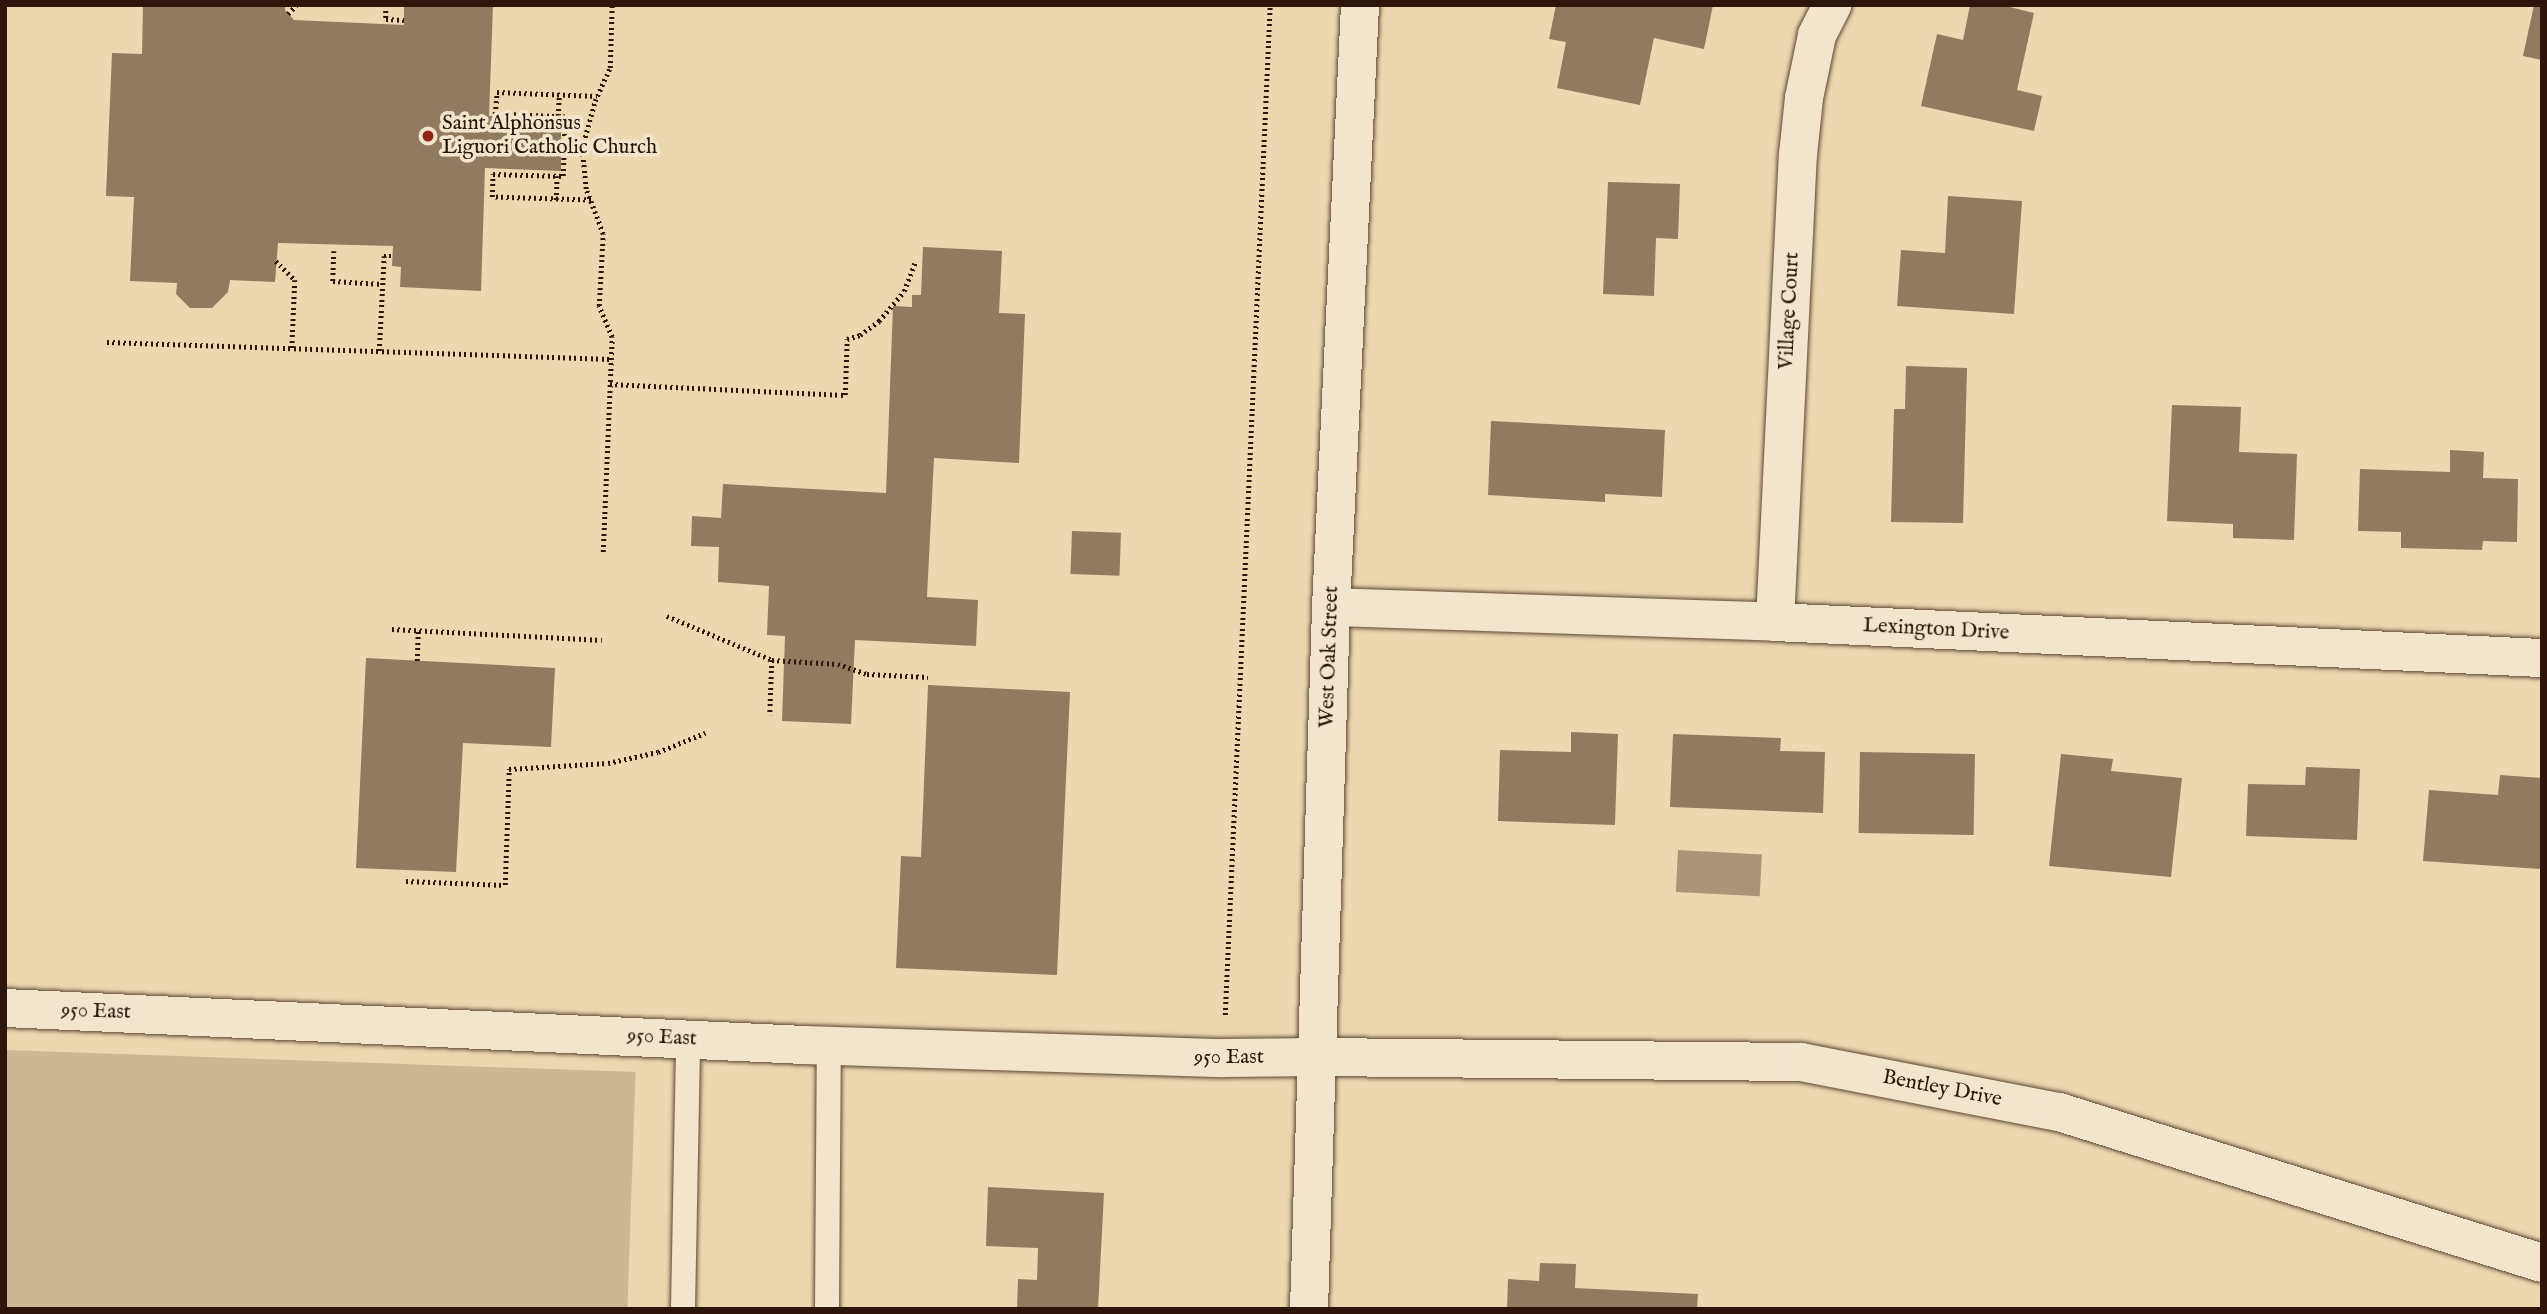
<!DOCTYPE html>
<html>
<head>
<meta charset="utf-8">
<style>
	body { margin:0 }
	#map { position:relative; width:2547px; height:1314px; overflow:hidden; background:#ecd7b0; font-family:"IM FELL English",serif }
	div>[style] { position:absolute }
	.green>* { inset:0; background:#ccb694; transform-origin:0 0 }
	.water>* { inset:0; background:#ab9578; transform-origin:0 0 }
	.building>* { inset:0; background:#917a60; transform-origin:0 0 }
	.path>* { height:4.5px; margin-top:-2.25px; transform-origin:0; background:repeating-linear-gradient(90deg,#2e150a 0 2px,transparent 0 5.5px) }
	.roads { filter:drop-shadow(0 0 2px #5e4634) drop-shadow(0 0 2px #5e4634) }
	.service>* { height:24px; margin:-12px; padding:0 12px; transform-origin:12px; border-radius:12px; background:#f3e5cc }
	.minor>* { height:38px; margin:-19px; padding:0 19px; transform-origin:19px; border-radius:19px; background:#f3e5cc }
	.tertiary>* { height:38px; margin:-19px; padding:0 19px; transform-origin:19px; border-radius:19px; background:#f3e5cc }
	.secondary>* { height:38px; margin:-19px; padding:0 19px; transform-origin:19px; border-radius:19px; background:#f3e5cc }
	.dots>* { width:19px; height:19px; translate:-50% -50%; box-sizing:border-box; border:4px solid #f3e5cc; border-radius:50% }
	span { translate:-50% -50%; white-space:nowrap; text-align:center; line-height:1.15; -webkit-text-stroke:7px #f3e5cc; paint-order:stroke }
	.poi-label { font-size:21px; color:#2e150a }
	.left { translate:0 -50%; text-align:left }
	.street-label { font-size:21px; color:#2e150a }
	.frame { position:absolute; inset:0; border:7px solid #2e150a; pointer-events:none }
</style>
</head>
<body>
<div id="map">
	<div class="green">
		<div style="left:5px;top:1050px;width:631px;height:259px;rotate:2deg"></div>
	</div>
	<div class="water">
		<div style="left:1678px;top:850px;width:84px;height:42px;rotate:3deg"></div>
	</div>
	<div class="building">
		<div style="clip-path:polygon(143px 5px,285px 5px,285px 10px,294px 20px,404px 25px,404px 7px,412px 5px,493px 5px,489px 116px,561px 119px,561px 171px,485px 168px,481px 291px,400px 287px,401px 267px,392px 266px,393px 246px,278px 243px,275px 282px,230px 280px,228px 292px,212px 308px,190px 308px,176px 294px,177px 283px,130px 281px,134px 197px,106px 196px,112px 53px,142px 54px)"></div>
		<div style="clip-path:polygon(1556px 5px,1713px 5px,1704px 49px,1654px 38px,1640px 105px,1557px 88px,1566px 42px,1549px 39px)"></div>
		<div style="clip-path:polygon(1970px 5px,2002px 5px,2034px 13px,2017px 90px,2042px 96px,2034px 131px,1921px 106px,1937px 34px,1963px 40px)"></div>
		<div style="clip-path:polygon(2534px 5px,2542px 5px,2542px 60px,2523px 56px)"></div>
		<div style="clip-path:polygon(1608px 182px,1680px 184px,1678px 239px,1656px 238px,1654px 296px,1603px 294px)"></div>
		<div style="clip-path:polygon(1948px 196px,2022px 201px,2014px 314px,1897px 306px,1901px 250px,1945px 253px)"></div>
		<div style="clip-path:polygon(923px 247px,1002px 251px,999px 313px,1025px 314px,1019px 463px,934px 458px,927px 597px,978px 600px,976px 646px,855px 640px,851px 724px,782px 721px,785px 636px,767px 635px,769px 586px,718px 582px,719px 547px,691px 546px,692px 516px,721px 518px,723px 484px,886px 493px,893px 306px,912px 307px,912px 295px,921px 295px)"></div>
		<div style="clip-path:polygon(1906px 366px,1967px 368px,1963px 523px,1891px 522px,1894px 409px,1905px 409px)"></div>
		<div style="clip-path:polygon(2172px 405px,2241px 407px,2239px 452px,2297px 454px,2294px 540px,2233px 538px,2233px 524px,2167px 521px)"></div>
		<div style="clip-path:polygon(1491px 421px,1665px 430px,1662px 497px,1605px 494px,1605px 502px,1488px 495px)"></div>
		<div style="clip-path:polygon(2450px 450px,2484px 452px,2483px 478px,2518px 479px,2517px 542px,2483px 541px,2482px 550px,2401px 548px,2401px 532px,2358px 531px,2360px 469px,2450px 472px)"></div>
		<div style="left:1072px;top:531px;width:49px;height:43px;rotate:2deg"></div>
		<div style="clip-path:polygon(366px 658px,555px 668px,551px 747px,463px 743px,456px 872px,356px 868px)"></div>
		<div style="clip-path:polygon(928px 685px,1070px 692px,1057px 975px,896px 968px,901px 856px,921px 857px)"></div>
		<div style="clip-path:polygon(1571px 732px,1618px 734px,1615px 825px,1498px 821px,1500px 750px,1571px 752px)"></div>
		<div style="clip-path:polygon(1673px 734px,1781px 738px,1780px 751px,1825px 752px,1823px 813px,1670px 807px)"></div>
		<div style="left:1860px;top:752px;width:115px;height:81px;rotate:1deg"></div>
		<div style="clip-path:polygon(2061px 754px,2113px 759px,2111px 771px,2182px 778px,2171px 877px,2049px 866px)"></div>
		<div style="clip-path:polygon(2306px 767px,2360px 769px,2357px 840px,2246px 836px,2248px 784px,2305px 785px)"></div>
		<div style="clip-path:polygon(2500px 775px,2542px 778px,2540px 869px,2423px 861px,2429px 790px,2498px 795px)"></div>
		<div style="clip-path:polygon(988px 1187px,1104px 1193px,1098px 1309px,1017px 1309px,1018px 1279px,1037px 1280px,1038px 1248px,986px 1246px)"></div>
		<div style="clip-path:polygon(1540px 1263px,1576px 1264px,1575px 1288px,1698px 1294px,1697px 1309px,1507px 1309px,1508px 1279px,1539px 1281px)"></div>
	</div>
	<div class="path">
		<div style="left:386px;top:5px;width:14px;rotate:90deg"></div>
		<div style="left:386px;top:19px;width:18px;rotate:3deg"></div>
		<div style="left:288px;top:14px;width:12px;rotate:-48deg"></div>
		<div style="left:558px;top:116px;width:22px;rotate:-87deg"></div>
		<div style="left:564px;top:147px;width:18px;rotate:3deg"></div>
		<div style="left:556px;top:200px;width:24px;rotate:-88deg"></div>
		<div style="left:591px;top:200px;width:99px;rotate:-178.3deg"></div>
		<div style="left:492px;top:197px;width:23px;rotate:-88deg"></div>
		<div style="left:493px;top:174px;width:70px;rotate:1.6deg"></div>
		<div style="left:563px;top:176px;width:29px;rotate:-88deg"></div>
		<div style="left:564px;top:147px;width:30px;rotate:-88deg"></div>
		<div style="left:565px;top:117px;width:70px;rotate:-177.5deg"></div>
		<div style="left:495px;top:114px;width:22px;rotate:-85deg"></div>
		<div style="left:497px;top:92px;width:100px;rotate:2.3deg"></div>
		<div style="left:334px;top:251px;width:30px;rotate:92deg"></div>
		<div style="left:333px;top:281px;width:49px;rotate:3.5deg"></div>
		<div style="left:276px;top:261px;width:27px;rotate:45deg"></div>
		<div style="left:295px;top:280px;width:68px;rotate:92.5deg"></div>
		<div style="left:107px;top:342px;width:504px;rotate:1.93deg"></div>
		<div style="left:379px;top:351px;width:95px;rotate:-87deg"></div>
		<div style="left:384px;top:256px;width:9px"></div>
		<div style="left:610px;top:384px;width:235px;rotate:2.7deg"></div>
		<div style="left:845px;top:395px;width:56px;rotate:-88deg"></div>
		<div style="left:847px;top:339px;width:14px;rotate:-17deg"></div>
		<div style="left:860px;top:335px;width:24px;rotate:-36deg"></div>
		<div style="left:879px;top:321px;width:39px;rotate:-50deg"></div>
		<div style="left:904px;top:291px;width:30px;rotate:-69deg"></div>
		<div style="left:603px;top:552px;width:215px;rotate:-87.6deg"></div>
		<div style="left:612px;top:337px;width:34px;rotate:-113deg"></div>
		<div style="left:599px;top:306px;width:72px;rotate:-86.8deg"></div>
		<div style="left:603px;top:234px;width:48px;rotate:-110.7deg"></div>
		<div style="left:586px;top:189px;width:41px;rotate:-95.6deg"></div>
		<div style="left:582px;top:148px;width:49px;rotate:-74.5deg"></div>
		<div style="left:595px;top:101px;width:36px;rotate:-66deg"></div>
		<div style="left:610px;top:68px;width:63px;rotate:-88.2deg"></div>
		<div style="left:667px;top:616px;width:114px;rotate:22.7deg"></div>
		<div style="left:772px;top:660px;width:55px;rotate:92.1deg"></div>
		<div style="left:392px;top:629px;width:210px;rotate:3deg"></div>
		<div style="left:772px;top:660px;width:66px;rotate:3.5deg"></div>
		<div style="left:838px;top:664px;width:31px;rotate:19deg"></div>
		<div style="left:867px;top:674px;width:61px;rotate:2.8deg"></div>
		<div style="left:417px;top:661px;width:31px;rotate:-88deg"></div>
		<div style="left:406px;top:881px;width:99px;rotate:2.3deg"></div>
		<div style="left:505px;top:885px;width:116px;rotate:-88deg"></div>
		<div style="left:509px;top:769px;width:99px;rotate:-3.5deg"></div>
		<div style="left:608px;top:763px;width:51px;rotate:-12.4deg"></div>
		<div style="left:658px;top:752px;width:51px;rotate:-22deg"></div>
		<div style="left:1225px;top:1015px;width:1011px;rotate:-87.45deg"></div>
	</div>
	<div class="roads">
		<div class="service">
			<div style="left:683px;top:1309px;width:269px;rotate:-88.9deg"></div>
			<div style="left:827px;top:1309px;width:263px;rotate:-89.6deg"></div>
		</div>
		<div class="minor">
			<div style="left:1331px;top:607px;width:444px;rotate:1.9deg"></div>
			<div style="left:1775px;top:622px;width:768px;rotate:2.69deg"></div>
			<div style="left:1775px;top:622px;width:468px;rotate:-87.2deg"></div>
			<div style="left:1798px;top:155px;width:57px;rotate:-84deg"></div>
			<div style="left:1804px;top:98px;width:64px;rotate:-78.3deg"></div>
			<div style="left:1817px;top:35px;width:34px;rotate:-63deg"></div>
			<div style="left:1319px;top:1057px;width:482px;rotate:0.6deg"></div>
			<div style="left:1801px;top:1062px;width:263px;rotate:11deg"></div>
			<div style="left:2059px;top:1112px;width:506px;rotate:17.36deg"></div>
		</div>
		<div class="tertiary">
			<div style="left:5px;top:1008px;width:800px;rotate:2.65deg"></div>
			<div style="left:804px;top:1045px;width:419px;rotate:1.8deg"></div>
			<div style="left:1223px;top:1058px;width:96px;rotate:-0.6deg"></div>
		</div>
		<div class="secondary">
			<div style="left:1309px;top:1309px;width:702px;rotate:-88.2deg"></div>
			<div style="left:1331px;top:607px;width:603px;rotate:-87.24deg"></div>
		</div>
	</div>
	<div class="dots">
		<div style="left:428px;top:136px;background:#8f2418"></div>
	</div>
	<div class="poi-label">
		<span class="left" style="left:442px;top:136px">Saint Alphonsus<br>Liguori Catholic Church</span>
	</div>
	<div class="street-label">
		<span style="left:1790px;top:311px;rotate:-87deg">Village Court</span>
		<span style="left:1936px;top:630px;rotate:3deg">Lexington Drive</span>
		<span style="left:1330px;top:657px;rotate:-88deg">West Oak Street</span>
		<span style="left:96px;top:1012px;rotate:2deg">950 East</span>
		<span style="left:662px;top:1038px;rotate:3deg">950 East</span>
		<span style="left:1229px;top:1058px">950 East</span>
		<span style="left:1942px;top:1089px;rotate:11deg">Bentley Drive</span>
	</div>
	<div class="frame"></div>
</div>
</body>
</html>
